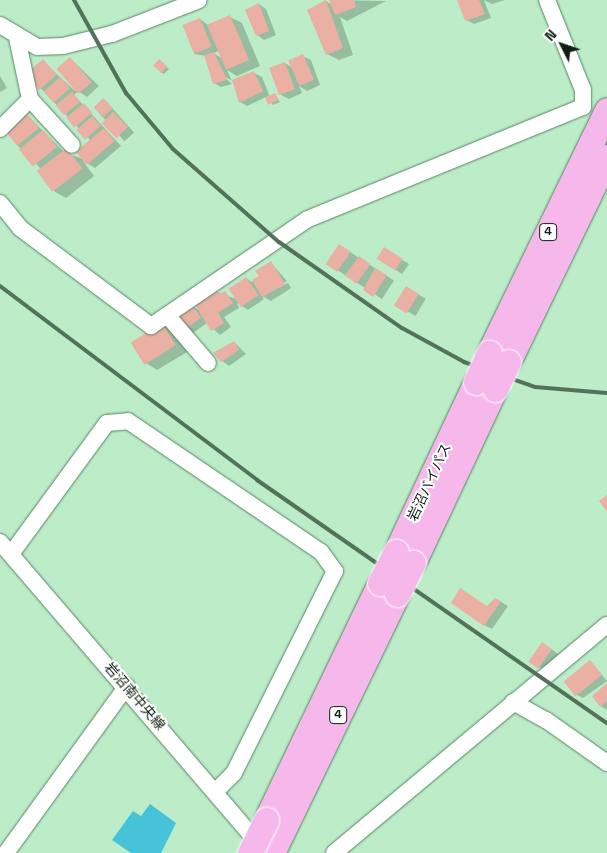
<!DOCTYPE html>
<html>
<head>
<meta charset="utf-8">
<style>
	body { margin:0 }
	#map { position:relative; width:607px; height:853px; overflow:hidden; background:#bcedc8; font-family:"Space Grotesk","Noto Sans JP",sans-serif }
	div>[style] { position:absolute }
	.water>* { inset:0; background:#46c2d9 }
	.shadow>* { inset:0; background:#0003; transform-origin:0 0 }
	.building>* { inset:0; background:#eab0a3; transform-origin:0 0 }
	.roads { filter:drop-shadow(0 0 1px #578464) drop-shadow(0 0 1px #578464) }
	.minor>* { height:16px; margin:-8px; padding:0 8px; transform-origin:8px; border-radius:8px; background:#fff }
	.highway>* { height:25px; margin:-12.5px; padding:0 12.5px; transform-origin:12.5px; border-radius:12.5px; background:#f6b8eb }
	.rail>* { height:4px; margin:-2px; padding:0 2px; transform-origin:2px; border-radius:2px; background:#53725b }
	.bridges { filter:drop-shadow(0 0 1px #fff) drop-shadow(0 0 1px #fff) }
	.highway-bridge>* { height:25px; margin:-12.5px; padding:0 12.5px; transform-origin:12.5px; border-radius:12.5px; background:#f6b8eb }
	span { translate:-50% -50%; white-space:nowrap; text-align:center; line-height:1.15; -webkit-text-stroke:4px #fff; paint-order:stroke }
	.shield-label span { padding:1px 4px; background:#fff; border:1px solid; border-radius:4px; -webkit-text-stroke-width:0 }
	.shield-label { font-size:12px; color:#0e2013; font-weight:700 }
	.street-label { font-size:14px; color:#0e2013 }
	.north { position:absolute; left:537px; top:20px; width:50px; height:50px; -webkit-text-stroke:4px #fff; paint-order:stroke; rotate:311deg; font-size:14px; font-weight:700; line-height:20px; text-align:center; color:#0e2013 }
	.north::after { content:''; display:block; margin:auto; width:18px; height:22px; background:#0e2013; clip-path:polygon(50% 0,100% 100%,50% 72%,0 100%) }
</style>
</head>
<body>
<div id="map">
	<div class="water">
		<div style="clip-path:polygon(150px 804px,176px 823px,161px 853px,131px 853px,112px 840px,133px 811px,141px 816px)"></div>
	</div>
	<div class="shadow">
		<div style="clip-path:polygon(330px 0,386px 1px,347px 21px,340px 17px,353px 55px,339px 60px,327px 54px,326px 1px,332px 5px)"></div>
		<div style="clip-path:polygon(459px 0,484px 0,491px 18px,474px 24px,466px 20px)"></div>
		<div style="clip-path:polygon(484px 0,505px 0,492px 4px)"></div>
		<div style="clip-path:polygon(259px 4px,266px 9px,276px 35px,264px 40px,257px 35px)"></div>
		<div style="clip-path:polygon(evenodd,230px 17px,242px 23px,260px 66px,237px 76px,227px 70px,232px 81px,254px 73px,262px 77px,270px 97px,275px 94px,280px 102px,273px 105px,266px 97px,247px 106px,240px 102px,234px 82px,222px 75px,232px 84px,221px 87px,214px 83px,206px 56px,194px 54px,200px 19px,208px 25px,230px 17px,219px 51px,221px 58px,214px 53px,219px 51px)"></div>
		<div style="clip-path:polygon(303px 56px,311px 60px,320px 85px,307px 91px,299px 86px,302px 93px,289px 99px,281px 95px,285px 63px,293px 68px)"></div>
		<div style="clip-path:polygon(70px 58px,99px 86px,87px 97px,78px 91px,74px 95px,121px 146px,95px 168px,83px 161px,94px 176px,66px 198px,55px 192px,42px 170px,17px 145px,25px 113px,64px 152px,83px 159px,91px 141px,28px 75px,43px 61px,75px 91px)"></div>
		<div style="clip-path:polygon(159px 60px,169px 69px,164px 74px,160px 72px)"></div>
		<div style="clip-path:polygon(0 76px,7px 88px,0 92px)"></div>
		<div style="left:104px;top:99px;width:45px;height:13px;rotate:48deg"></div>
		<div style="left:347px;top:250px;width:56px;height:22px;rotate:33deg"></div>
		<div style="clip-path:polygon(391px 253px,409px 264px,402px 274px,377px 258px)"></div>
		<div style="clip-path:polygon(271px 263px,287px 281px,264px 295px,288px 283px,291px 288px,271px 301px,262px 296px,264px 299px,248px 310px,237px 303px,239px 308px,224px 317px,231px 327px,220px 335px,207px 323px,193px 333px,185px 329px,191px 305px,199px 310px,215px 291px,236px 299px,246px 278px,252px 282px,260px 276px)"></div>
		<div style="left:406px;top:287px;width:23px;height:20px;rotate:31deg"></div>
		<div style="clip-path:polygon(162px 325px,174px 331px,187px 352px,157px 370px,146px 363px)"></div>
		<div style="clip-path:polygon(234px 342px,246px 354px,229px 366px,222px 361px)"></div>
		<div style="clip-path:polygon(496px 599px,508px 606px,492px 629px,484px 625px,488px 608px)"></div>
		<div style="clip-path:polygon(550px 648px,558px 654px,546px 671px,529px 661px)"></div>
		<div style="clip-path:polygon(590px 661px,607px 681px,583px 698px,575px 694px)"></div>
		<div style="clip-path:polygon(607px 685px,607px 710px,600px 706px)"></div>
	</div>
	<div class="building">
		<div style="clip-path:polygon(326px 0,343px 48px,326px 55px,307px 10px)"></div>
		<div style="clip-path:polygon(329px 0,354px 0,356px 7px,335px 15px)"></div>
		<div style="clip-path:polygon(457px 0,479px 0,485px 14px,465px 21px)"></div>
		<div style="clip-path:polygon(259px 3px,269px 31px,256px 36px,245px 10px)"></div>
		<div style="left:230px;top:15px;width:49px;height:25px;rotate:67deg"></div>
		<div style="left:200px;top:18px;width:31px;height:19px;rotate:68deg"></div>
		<div style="clip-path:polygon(214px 52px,227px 80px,213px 84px,204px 55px)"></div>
		<div style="left:303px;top:54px;width:28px;height:16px;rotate:67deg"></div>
		<div style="left:70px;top:57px;width:33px;height:18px;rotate:49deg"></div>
		<div style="left:43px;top:59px;width:21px;height:23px;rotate:49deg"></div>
		<div style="left:159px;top:59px;width:11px;height:9px;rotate:41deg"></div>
		<div style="left:285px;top:62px;width:29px;height:17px;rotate:70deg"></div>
		<div style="clip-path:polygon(254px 71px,263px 91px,239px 103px,232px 80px)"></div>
		<div style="left:60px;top:77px;width:15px;height:22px;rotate:48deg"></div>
		<div style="left:72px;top:92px;width:13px;height:21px;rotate:51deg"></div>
		<div style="left:275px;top:93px;width:8px;height:11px;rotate:67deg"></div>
		<div style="left:103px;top:98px;width:14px;height:13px;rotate:45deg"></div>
		<div style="left:84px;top:103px;width:13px;height:23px;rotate:51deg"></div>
		<div style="left:25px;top:111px;width:22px;height:28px;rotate:51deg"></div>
		<div style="left:113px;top:112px;width:21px;height:16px;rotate:45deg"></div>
		<div style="left:92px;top:116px;width:13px;height:21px;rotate:48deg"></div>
		<div style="left:104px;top:128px;width:17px;height:37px;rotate:50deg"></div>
		<div style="left:43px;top:130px;width:22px;height:31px;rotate:51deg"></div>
		<div style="left:67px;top:148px;width:26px;height:38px;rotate:53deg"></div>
		<div style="left:339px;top:244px;width:14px;height:24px;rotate:34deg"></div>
		<div style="left:384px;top:247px;width:22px;height:14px;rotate:32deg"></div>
		<div style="left:359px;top:256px;width:14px;height:24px;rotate:36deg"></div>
		<div style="clip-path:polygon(271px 261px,285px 284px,262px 297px,252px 280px,259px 276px,255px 271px)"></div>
		<div style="clip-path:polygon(375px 268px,387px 275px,373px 297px,363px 290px)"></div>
		<div style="left:246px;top:277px;width:22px;height:21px;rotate:56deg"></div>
		<div style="left:406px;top:286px;width:15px;height:23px;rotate:32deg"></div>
		<div style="clip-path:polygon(215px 289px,219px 294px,225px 291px,233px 303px,218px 313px,224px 323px,211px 331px,194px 303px)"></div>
		<div style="left:191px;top:304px;width:17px;height:20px;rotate:54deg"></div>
		<div style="left:162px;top:323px;width:26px;height:37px;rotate:58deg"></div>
		<div style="clip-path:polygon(234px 341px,239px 350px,221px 362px,213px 353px)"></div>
		<div style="clip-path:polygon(607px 495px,607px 512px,599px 501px)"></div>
		<div style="clip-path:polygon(460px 588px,487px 606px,495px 598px,501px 601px,484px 626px,451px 603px)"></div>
		<div style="left:542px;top:642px;width:12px;height:24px;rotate:35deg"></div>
		<div style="left:590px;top:660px;width:19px;height:34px;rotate:51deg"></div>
		<div style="clip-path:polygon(607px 683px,607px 701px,600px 707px,592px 696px)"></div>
	</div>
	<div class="roads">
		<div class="minor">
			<div style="left:0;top:25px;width:43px;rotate:30.7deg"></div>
			<div style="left:37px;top:47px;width:26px;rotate:-2deg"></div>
			<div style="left:63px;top:46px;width:50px;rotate:-13.8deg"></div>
			<div style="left:112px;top:34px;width:93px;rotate:-21.3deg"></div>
			<div style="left:30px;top:99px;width:62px;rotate:47.6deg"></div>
			<div style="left:0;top:129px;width:42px;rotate:-45deg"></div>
			<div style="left:30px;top:99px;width:62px;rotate:-102deg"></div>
			<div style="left:0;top:203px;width:32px;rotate:51deg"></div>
			<div style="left:20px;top:228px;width:164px;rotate:36.8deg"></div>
			<div style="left:151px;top:326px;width:190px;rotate:-34.3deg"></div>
			<div style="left:308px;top:219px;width:297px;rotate:-22.2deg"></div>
			<div style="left:583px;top:107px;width:17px;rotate:-90deg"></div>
			<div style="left:583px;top:90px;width:97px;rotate:-111.8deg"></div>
			<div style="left:167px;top:315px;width:63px;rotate:49.5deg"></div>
			<div style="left:0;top:542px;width:399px;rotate:49.4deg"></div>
			<div style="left:11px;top:554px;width:162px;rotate:-53.8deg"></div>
			<div style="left:107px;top:423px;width:21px;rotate:-5deg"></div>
			<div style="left:128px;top:421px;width:233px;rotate:34.2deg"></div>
			<div style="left:321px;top:552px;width:24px;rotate:54deg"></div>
			<div style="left:335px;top:571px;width:226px;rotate:116.6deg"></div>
			<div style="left:234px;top:773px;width:25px;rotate:135deg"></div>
			<div style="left:513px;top:702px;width:38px;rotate:29deg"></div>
			<div style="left:546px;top:720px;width:75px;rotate:35.2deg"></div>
			<div style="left:6px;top:853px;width:206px;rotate:-54.1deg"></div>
			<div style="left:334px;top:853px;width:356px;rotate:-39.9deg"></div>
		</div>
		<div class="highway">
			<div style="left:489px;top:353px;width:270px;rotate:-64.1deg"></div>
			<div style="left:508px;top:362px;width:228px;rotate:-64.2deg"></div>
			<div style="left:396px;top:552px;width:188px;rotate:-64.8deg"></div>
			<div style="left:413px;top:563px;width:192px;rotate:-64.8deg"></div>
			<div style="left:266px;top:820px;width:263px;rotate:-64.3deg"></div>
			<div style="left:272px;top:853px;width:288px;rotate:-64.2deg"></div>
		</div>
	</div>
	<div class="rail">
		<div style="left:74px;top:0;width:107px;rotate:60.8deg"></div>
		<div style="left:126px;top:93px;width:73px;rotate:50deg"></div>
		<div style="left:173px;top:149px;width:141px;rotate:41.3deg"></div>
		<div style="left:279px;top:242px;width:150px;rotate:35deg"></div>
		<div style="left:402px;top:328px;width:71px;rotate:28.7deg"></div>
		<div style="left:464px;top:362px;width:75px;rotate:19.4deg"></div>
		<div style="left:535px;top:387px;width:72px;rotate:4.8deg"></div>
		<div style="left:0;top:286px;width:322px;rotate:37deg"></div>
		<div style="left:257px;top:480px;width:426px;rotate:34.8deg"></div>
	</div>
	<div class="bridges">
		<div class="highway-bridge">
			<div style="left:476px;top:382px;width:32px;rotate:-66deg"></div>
			<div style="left:495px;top:389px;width:30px;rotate:-64deg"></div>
			<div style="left:380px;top:583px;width:35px;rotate:-63deg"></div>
			<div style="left:397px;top:594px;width:35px;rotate:-63deg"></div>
			<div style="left:250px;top:853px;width:37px;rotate:-64deg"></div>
		</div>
	</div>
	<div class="shield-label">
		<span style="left:548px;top:232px">4</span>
		<span style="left:338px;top:715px">4</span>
	</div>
	<div class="street-label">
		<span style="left:429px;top:482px;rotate:-65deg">岩沼バイパス</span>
		<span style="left:135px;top:696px;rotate:49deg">岩沼南中央線</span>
	</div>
	<div class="north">N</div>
</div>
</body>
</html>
